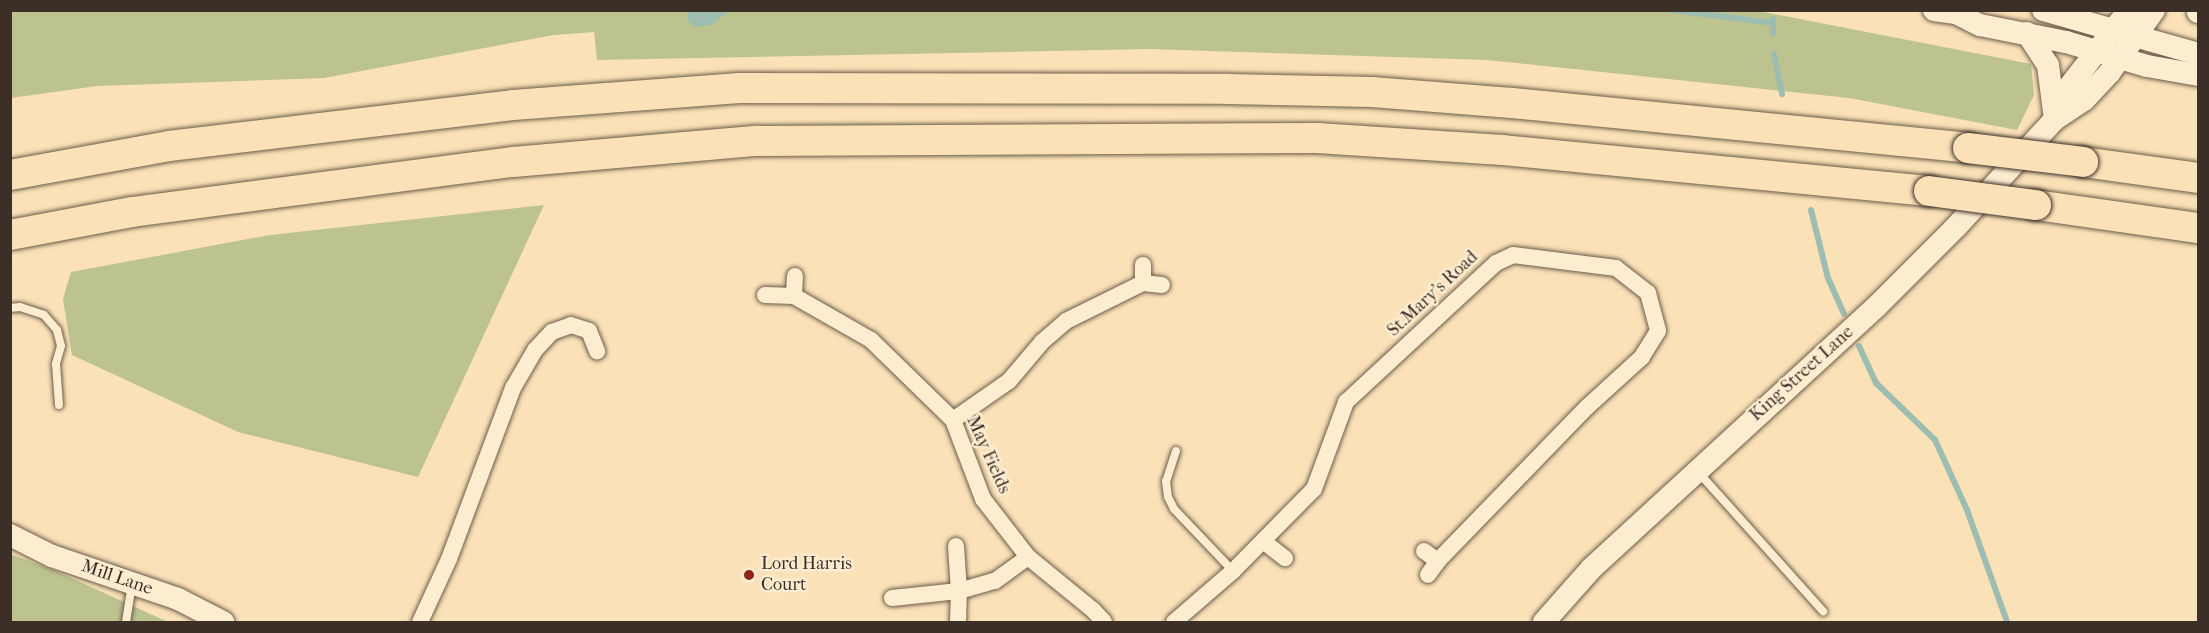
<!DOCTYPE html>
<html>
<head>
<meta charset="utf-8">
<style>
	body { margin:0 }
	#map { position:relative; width:2209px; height:633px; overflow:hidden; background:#fae1b7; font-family:"IM FELL French Canon",serif }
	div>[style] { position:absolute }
	.green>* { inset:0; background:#bcc38f }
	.water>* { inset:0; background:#9ebdb1 }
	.stream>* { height:6px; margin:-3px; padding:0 3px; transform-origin:3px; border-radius:3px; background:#9ebdb1 }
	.roads { filter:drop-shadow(0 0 2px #6c5c4c) drop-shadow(0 0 2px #6c5c4c) }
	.lane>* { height:8px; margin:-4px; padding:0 4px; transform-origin:4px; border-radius:4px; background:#fcecd0 }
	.street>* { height:16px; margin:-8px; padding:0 8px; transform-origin:8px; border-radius:8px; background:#fcecd0 }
	.secondary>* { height:22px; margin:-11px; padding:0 11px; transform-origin:11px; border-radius:11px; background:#fcecd0 }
	.highway>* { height:30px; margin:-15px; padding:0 15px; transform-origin:15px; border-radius:15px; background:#fae1b7 }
	.bridges { filter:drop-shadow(0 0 2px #3c2f28) drop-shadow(0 0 2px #3c2f28) }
	.highway-bridge>* { height:30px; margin:-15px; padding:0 15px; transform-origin:15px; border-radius:15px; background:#fae1b7 }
	.dots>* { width:16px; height:16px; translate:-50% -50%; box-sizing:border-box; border:3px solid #fcecd0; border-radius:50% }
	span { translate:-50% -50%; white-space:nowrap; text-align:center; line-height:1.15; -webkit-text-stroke:5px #fcecd0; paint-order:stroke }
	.street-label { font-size:18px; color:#3c2f28 }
	.poi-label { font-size:18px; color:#3c2f28 }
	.left { translate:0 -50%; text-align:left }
	.frame { position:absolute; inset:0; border:12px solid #3c2f28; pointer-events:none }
</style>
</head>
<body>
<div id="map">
	<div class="green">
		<div style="clip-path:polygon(11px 10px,1753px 10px,2031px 64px,2034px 95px,2017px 130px,1849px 98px,1488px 60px,1150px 49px,597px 60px,594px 32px,554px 35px,324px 78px,97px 86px,11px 98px)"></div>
		<div style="clip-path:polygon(544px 205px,418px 477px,238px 432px,72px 355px,63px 299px,71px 272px,270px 235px)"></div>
		<div style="clip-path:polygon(10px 554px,58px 572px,168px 622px,11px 622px)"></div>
	</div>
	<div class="water">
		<div style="clip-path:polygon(688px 11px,688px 10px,730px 11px,711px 25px,695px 27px,688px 21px)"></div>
	</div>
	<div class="stream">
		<div style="left:1671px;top:10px;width:103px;rotate:7.3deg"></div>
		<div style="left:1773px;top:19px;width:15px;rotate:90deg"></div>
		<div style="left:1774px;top:54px;width:41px;rotate:78.7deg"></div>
		<div style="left:1811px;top:210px;width:70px;rotate:76deg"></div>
		<div style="left:1828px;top:278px;width:39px;rotate:66deg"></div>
		<div style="left:1859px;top:346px;width:41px;rotate:65.3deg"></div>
		<div style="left:1876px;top:383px;width:82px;rotate:44deg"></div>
		<div style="left:1935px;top:440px;width:77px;rotate:65.4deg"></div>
		<div style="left:1967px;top:510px;width:119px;rotate:70.3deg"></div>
	</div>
	<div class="roads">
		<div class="lane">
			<div style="left:10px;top:308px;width:10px;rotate:-6deg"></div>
			<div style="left:20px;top:307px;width:25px;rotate:18deg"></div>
			<div style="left:44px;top:315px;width:20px;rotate:49deg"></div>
			<div style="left:57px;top:330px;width:16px;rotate:76deg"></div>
			<div style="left:61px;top:346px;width:19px;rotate:106deg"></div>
			<div style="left:56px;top:364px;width:41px;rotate:85.8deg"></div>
			<div style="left:1176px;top:451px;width:32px;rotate:108deg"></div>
			<div style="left:1166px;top:481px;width:16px;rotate:83deg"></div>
			<div style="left:1168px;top:497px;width:13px;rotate:63deg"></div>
			<div style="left:1174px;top:509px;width:86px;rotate:46.4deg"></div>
			<div style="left:1699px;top:473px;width:186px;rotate:48.1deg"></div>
			<div style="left:126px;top:622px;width:38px;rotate:-81deg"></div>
		</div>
		<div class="street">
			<div style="left:795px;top:276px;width:20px;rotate:93deg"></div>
			<div style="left:794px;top:296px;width:89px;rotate:29.7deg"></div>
			<div style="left:871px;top:340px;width:115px;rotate:44.3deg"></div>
			<div style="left:953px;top:420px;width:85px;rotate:69.2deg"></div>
			<div style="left:983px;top:499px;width:73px;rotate:52.2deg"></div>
			<div style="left:1028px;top:557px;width:84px;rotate:39.2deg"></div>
			<div style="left:1093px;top:610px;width:16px;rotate:47deg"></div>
			<div style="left:1143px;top:283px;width:19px;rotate:6deg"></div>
			<div style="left:765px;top:295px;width:29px;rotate:2deg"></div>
			<div style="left:953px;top:420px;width:68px;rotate:-34.9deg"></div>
			<div style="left:1009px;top:381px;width:51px;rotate:-49.8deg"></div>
			<div style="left:1042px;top:342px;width:32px;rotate:-41deg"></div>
			<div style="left:1066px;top:321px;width:86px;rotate:-26.3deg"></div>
			<div style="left:1143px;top:283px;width:18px;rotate:-90deg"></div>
			<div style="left:1263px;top:541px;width:28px;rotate:38deg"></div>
			<div style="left:956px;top:546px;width:45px;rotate:86.2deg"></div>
			<div style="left:959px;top:591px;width:37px;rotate:-16deg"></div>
			<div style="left:995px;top:581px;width:41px;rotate:-36deg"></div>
			<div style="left:1424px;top:551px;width:17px;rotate:36deg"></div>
			<div style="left:892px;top:598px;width:67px;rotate:-6deg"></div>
			<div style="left:959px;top:591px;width:29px;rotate:92deg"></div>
			<div style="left:420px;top:622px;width:69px;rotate:-65.3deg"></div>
			<div style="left:449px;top:559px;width:183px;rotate:-69.5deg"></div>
			<div style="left:513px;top:388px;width:44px;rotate:-59.9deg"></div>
			<div style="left:535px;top:350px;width:25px;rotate:-47deg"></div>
			<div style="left:552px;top:332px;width:20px;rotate:-20deg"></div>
			<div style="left:571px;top:325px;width:19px;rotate:18deg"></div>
			<div style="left:589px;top:331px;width:22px;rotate:68deg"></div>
			<div style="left:1174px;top:622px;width:78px;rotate:-40.8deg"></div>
			<div style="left:1233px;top:571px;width:115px;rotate:-45.4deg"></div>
			<div style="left:1314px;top:489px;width:93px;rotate:-69.8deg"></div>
			<div style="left:1346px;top:402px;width:205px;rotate:-42.8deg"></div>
			<div style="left:1496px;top:263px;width:19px;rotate:-25deg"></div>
			<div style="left:1513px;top:255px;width:104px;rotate:7.2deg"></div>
			<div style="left:1616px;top:268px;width:41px;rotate:38deg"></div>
			<div style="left:1648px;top:293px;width:39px;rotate:75deg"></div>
			<div style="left:1658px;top:331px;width:31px;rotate:122deg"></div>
			<div style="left:1642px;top:357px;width:74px;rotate:137.7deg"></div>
			<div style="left:1587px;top:407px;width:214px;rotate:134.1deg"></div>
			<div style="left:1438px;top:561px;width:17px;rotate:126deg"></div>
		</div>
		<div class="secondary">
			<div style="left:1934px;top:10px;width:22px;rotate:8deg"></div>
			<div style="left:1956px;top:13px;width:27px;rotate:27deg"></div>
			<div style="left:1980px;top:25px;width:88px;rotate:11.2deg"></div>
			<div style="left:2066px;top:42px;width:84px;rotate:16.5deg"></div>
			<div style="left:2147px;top:66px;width:52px;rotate:10deg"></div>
			<div style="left:2043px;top:10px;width:161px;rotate:15.8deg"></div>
			<div style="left:2198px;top:10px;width:2px;rotate:90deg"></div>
			<div style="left:2027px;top:33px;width:38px;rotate:57deg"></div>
			<div style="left:2048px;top:65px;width:47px;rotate:82.7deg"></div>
			<div style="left:2054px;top:120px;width:19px;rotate:-78deg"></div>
			<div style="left:2058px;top:101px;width:115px;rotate:-52deg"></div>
			<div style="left:10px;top:535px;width:47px;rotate:26.6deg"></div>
			<div style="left:52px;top:556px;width:133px;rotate:18.8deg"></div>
			<div style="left:178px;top:599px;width:51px;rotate:27.1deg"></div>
			<div style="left:1544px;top:622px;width:72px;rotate:-48.4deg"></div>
			<div style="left:1592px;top:568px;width:386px;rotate:-42.6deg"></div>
			<div style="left:1876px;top:307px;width:113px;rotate:-45deg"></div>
			<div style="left:1956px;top:227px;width:145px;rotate:-47.5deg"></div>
			<div style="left:2054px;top:120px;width:36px;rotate:-34deg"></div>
			<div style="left:2084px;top:100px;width:38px;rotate:-47deg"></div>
			<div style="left:2110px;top:72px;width:76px;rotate:-54.6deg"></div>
		</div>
		<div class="highway">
			<div style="left:2083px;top:162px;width:116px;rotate:7.9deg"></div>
			<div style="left:10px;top:175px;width:162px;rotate:-10.3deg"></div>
			<div style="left:169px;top:146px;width:346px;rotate:-6.8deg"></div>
			<div style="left:513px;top:105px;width:227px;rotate:-4.3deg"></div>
			<div style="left:739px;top:88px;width:489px;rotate:0.1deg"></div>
			<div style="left:1228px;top:89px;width:144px;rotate:1.2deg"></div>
			<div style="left:1372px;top:92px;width:140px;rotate:4.5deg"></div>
			<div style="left:1512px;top:103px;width:458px;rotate:5.6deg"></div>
			<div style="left:2036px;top:205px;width:164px;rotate:8.1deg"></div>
			<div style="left:10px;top:235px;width:124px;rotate:-10.7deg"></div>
			<div style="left:132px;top:212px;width:385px;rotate:-7.5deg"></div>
			<div style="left:514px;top:162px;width:243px;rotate:-5deg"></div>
			<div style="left:756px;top:141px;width:561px;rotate:-0.31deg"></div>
			<div style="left:1317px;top:138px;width:186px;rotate:3.7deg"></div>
			<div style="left:1503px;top:150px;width:428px;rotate:5.5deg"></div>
		</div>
	</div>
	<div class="bridges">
		<div class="highway-bridge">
			<div style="left:1968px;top:148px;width:116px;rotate:6.9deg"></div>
			<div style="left:1929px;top:191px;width:108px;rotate:7.5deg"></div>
		</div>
	</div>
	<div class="dots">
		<div style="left:749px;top:575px;background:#8f2418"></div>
	</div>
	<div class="street-label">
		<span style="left:1433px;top:294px;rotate:-43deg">St.Mary's Road</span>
		<span style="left:1802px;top:374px;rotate:-42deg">King Street Lane</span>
		<span style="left:988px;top:455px;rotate:66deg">May Fields</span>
		<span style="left:117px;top:578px;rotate:19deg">Mill Lane</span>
	</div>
	<div class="poi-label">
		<span class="left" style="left:761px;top:575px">Lord Harris<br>Court</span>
	</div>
	<div class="frame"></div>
</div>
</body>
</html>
